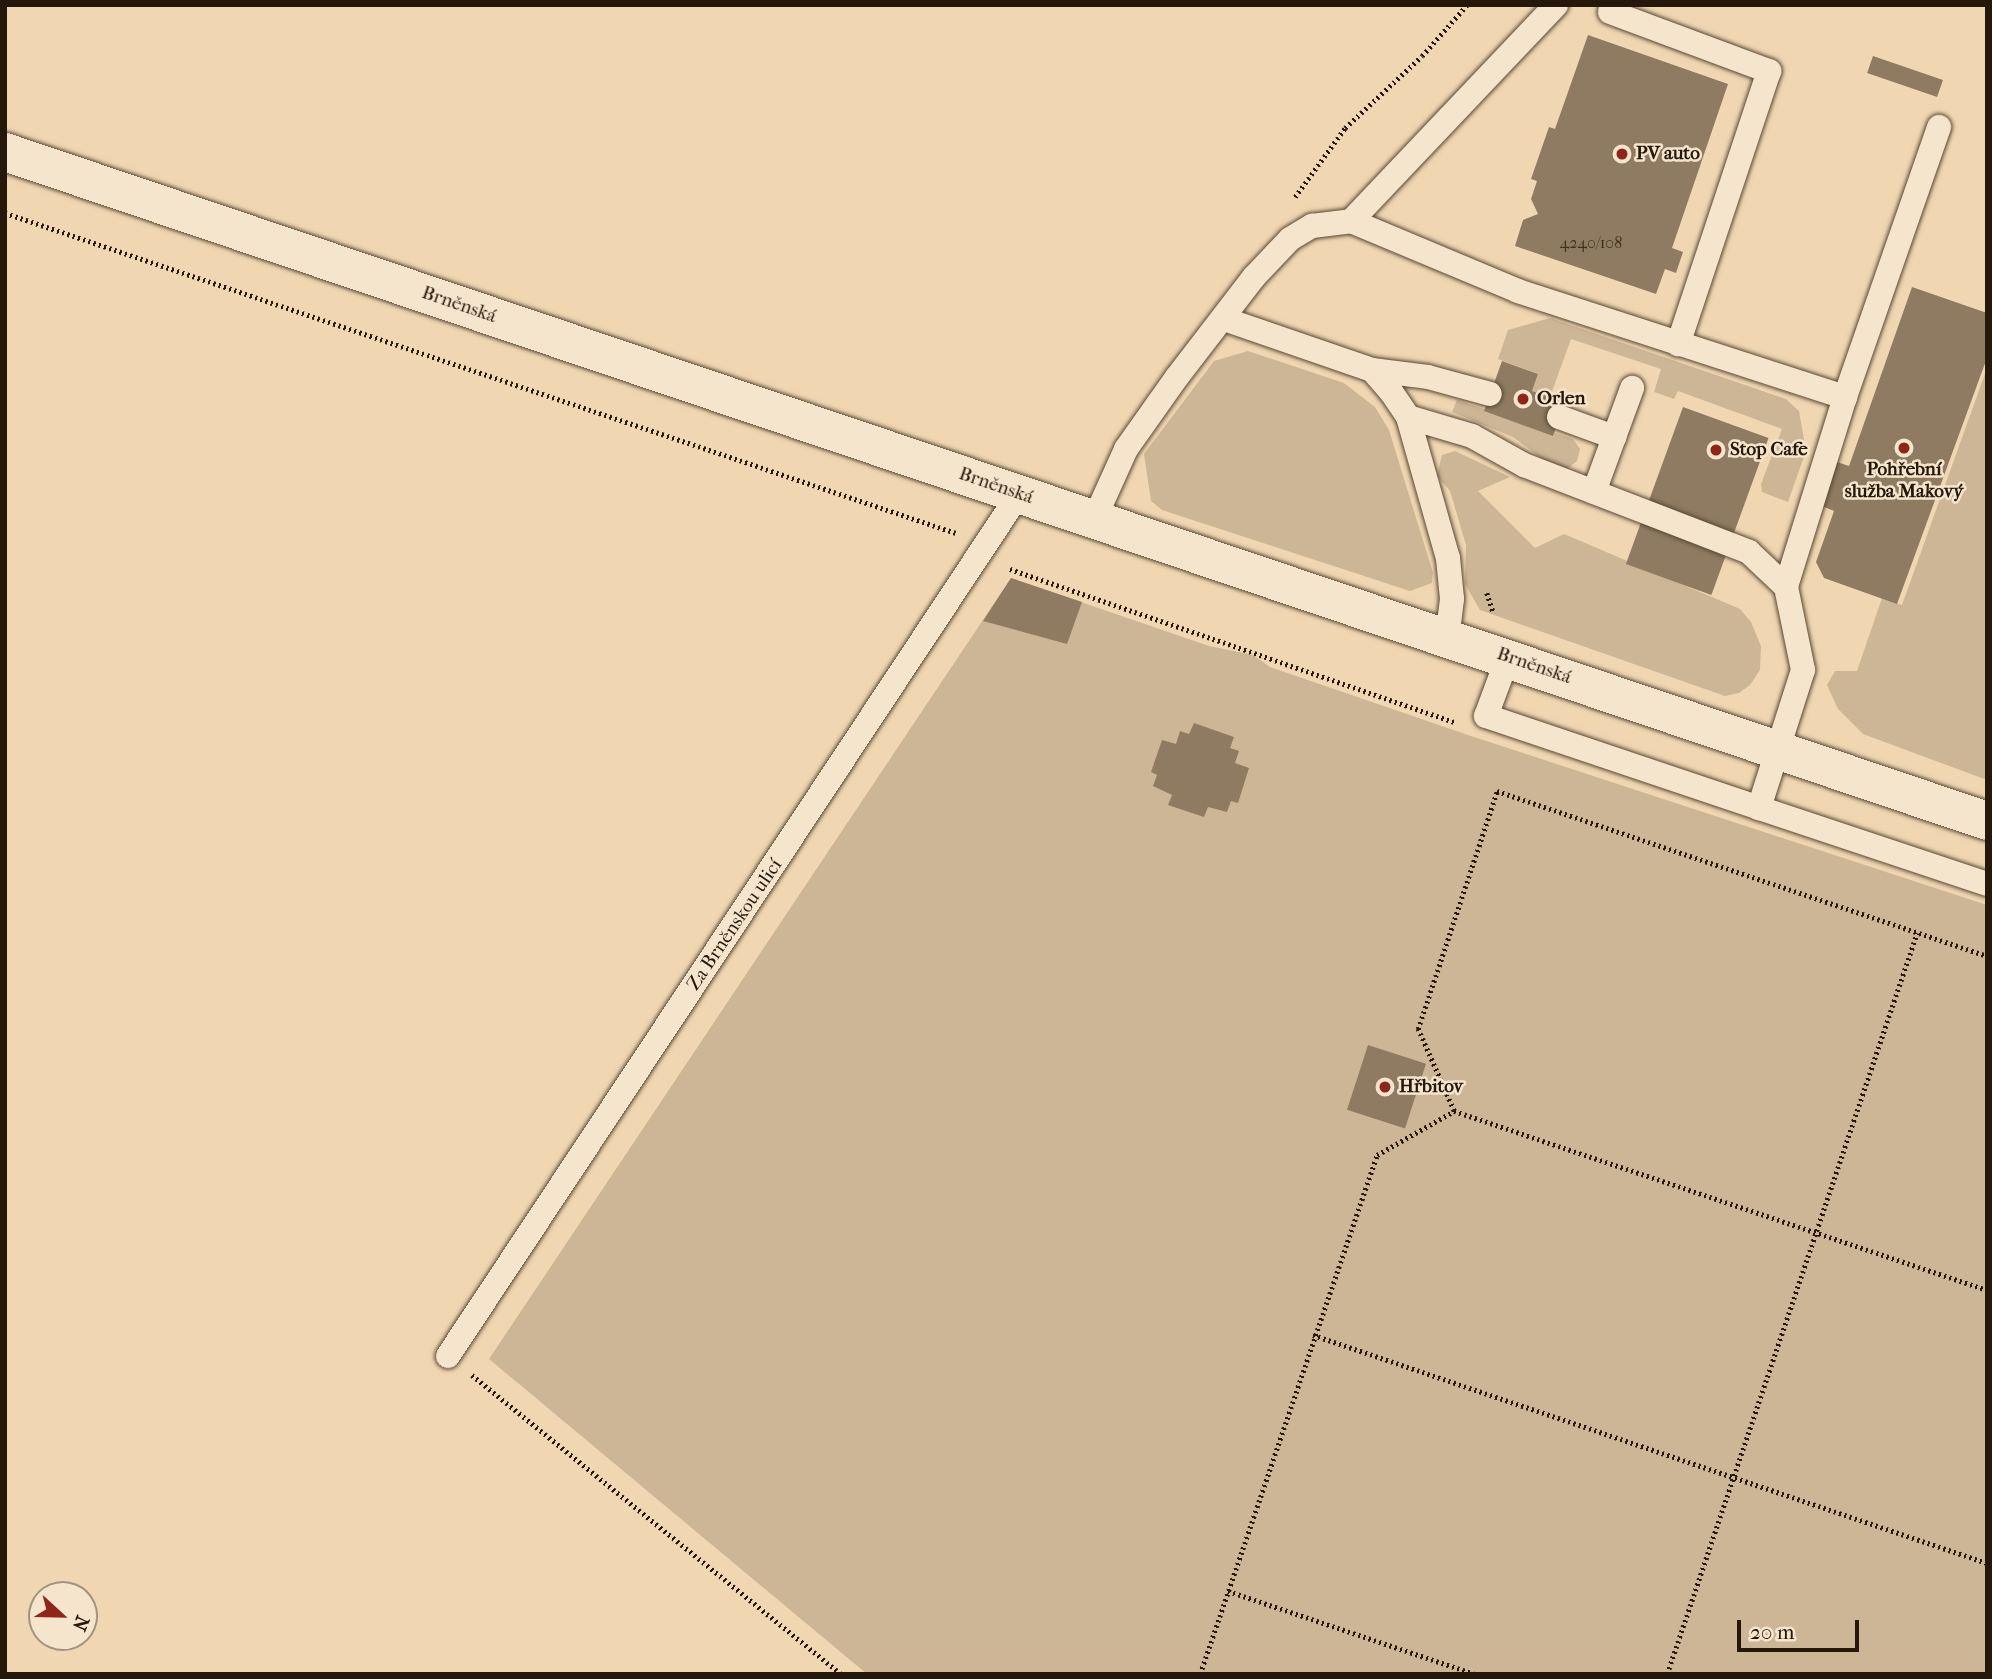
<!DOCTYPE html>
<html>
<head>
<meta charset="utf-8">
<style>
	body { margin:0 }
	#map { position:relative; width:1992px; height:1679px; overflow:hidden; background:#f0d7b2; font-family:"IM FELL French Canon",serif }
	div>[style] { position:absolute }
	.green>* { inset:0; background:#cdb695 }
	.building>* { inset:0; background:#8f7b61; transform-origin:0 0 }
	.path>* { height:4.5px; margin-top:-2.25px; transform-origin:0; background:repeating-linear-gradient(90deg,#25170a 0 2px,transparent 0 5.5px) }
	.roads { filter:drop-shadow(0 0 2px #584734) drop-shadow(0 0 2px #584734) }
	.lane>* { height:24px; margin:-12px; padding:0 12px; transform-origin:12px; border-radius:12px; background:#f5e5cd }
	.secondary>* { height:38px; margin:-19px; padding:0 19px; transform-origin:19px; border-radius:19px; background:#f5e5cd }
	.dots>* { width:19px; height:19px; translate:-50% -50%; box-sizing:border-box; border:4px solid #f5e5cd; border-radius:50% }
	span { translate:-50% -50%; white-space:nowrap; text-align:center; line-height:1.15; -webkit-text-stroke:5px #f5e5cd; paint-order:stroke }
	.number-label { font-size:16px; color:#403020 }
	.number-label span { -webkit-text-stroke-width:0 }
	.poi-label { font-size:19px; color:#25170a; font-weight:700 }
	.left { translate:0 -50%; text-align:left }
	.street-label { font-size:19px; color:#25170a }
	.frame { position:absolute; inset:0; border:7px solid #25170a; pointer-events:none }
	.north { position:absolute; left:28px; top:1581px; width:70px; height:70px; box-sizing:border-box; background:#f5e5cd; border:2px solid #a2937f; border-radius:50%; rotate:112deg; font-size:19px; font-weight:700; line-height:28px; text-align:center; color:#25170a }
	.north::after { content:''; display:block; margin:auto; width:24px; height:32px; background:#8f2418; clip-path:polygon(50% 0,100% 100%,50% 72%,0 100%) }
	.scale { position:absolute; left:1737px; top:1620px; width:122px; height:32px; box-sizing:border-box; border:4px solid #25170a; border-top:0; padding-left:9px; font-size:21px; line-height:24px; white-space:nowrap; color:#25170a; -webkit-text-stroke:5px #f5e5cd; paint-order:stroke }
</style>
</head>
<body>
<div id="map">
	<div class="green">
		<div style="clip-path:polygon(1550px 318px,1786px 399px,1799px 411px,1806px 451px,1788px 502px,1762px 492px,1761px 484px,1782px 429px,1678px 391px,1674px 399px,1654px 392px,1661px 369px,1571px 339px,1550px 397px,1532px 391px,1538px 374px,1498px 359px,1508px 330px)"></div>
		<div style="clip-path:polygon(1248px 351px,1344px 383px,1375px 407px,1389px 430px,1433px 573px,1432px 583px,1410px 591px,1162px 510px,1151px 501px,1144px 454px,1214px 361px)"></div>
		<div style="clip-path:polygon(1987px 368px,1987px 780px,1863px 734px,1838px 709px,1827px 685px,1835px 671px,1857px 671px,1882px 598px,1902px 605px)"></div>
		<div style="clip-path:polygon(1457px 400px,1573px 439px,1580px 449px,1577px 461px,1567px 469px,1546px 462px,1513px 437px,1452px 412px)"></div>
		<div style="clip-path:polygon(1455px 451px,1510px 477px,1478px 491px,1535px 548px,1564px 534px,1740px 609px,1751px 622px,1761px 646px,1760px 670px,1750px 685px,1739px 693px,1725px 696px,1480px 610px,1465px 584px,1466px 545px,1450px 491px,1437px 476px,1442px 455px)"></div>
		<div style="clip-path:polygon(1011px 578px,1209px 646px,1253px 655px,1270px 667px,1471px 736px,1987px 905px,1987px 1674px,867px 1674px,489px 1359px)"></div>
	</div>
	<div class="building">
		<div style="clip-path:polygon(1588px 35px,1728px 84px,1672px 248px,1683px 252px,1676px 273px,1665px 269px,1656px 294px,1515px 246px,1523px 220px,1538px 214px,1531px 199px,1537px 181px,1531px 179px,1549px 127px,1555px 129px)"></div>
		<div style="left:1873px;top:56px;width:74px;height:18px;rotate:19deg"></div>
		<div style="clip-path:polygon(1912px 287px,1987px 313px,1987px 358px,1897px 604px,1824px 578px,1816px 562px,1834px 511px,1822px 506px,1837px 462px,1849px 466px)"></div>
		<div style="clip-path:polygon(1502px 361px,1538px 374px,1532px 391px,1565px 402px,1553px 436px,1484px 411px)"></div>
		<div style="left:1683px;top:407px;width:91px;height:167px;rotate:20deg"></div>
		<div style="clip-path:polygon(1011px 578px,1082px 602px,1067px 644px,983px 621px)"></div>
		<div style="clip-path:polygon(1194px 723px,1234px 737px,1230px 748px,1239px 751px,1235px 763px,1249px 768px,1238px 803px,1231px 801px,1227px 812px,1208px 807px,1204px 817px,1168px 805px,1172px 795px,1153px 786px,1157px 775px,1151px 772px,1162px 740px,1176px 744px,1180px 731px,1189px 734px)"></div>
		<div style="left:1368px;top:1045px;width:61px;height:68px;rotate:18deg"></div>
	</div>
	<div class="path">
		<div style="left:1295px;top:197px;width:85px;rotate:-54.1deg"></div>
		<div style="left:1345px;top:128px;width:105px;rotate:-43.1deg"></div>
		<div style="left:1422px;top:56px;width:68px;rotate:-48.6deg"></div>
		<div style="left:5px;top:213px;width:1003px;rotate:18.6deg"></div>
		<div style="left:1010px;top:569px;width:471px;rotate:19deg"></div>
		<div style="left:1487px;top:593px;width:19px;rotate:72deg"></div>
		<div style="left:1454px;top:1111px;width:562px;rotate:18.56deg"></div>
		<div style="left:1313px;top:1335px;width:712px;rotate:18.69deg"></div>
		<div style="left:472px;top:1375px;width:475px;rotate:39deg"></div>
		<div style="left:1228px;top:1591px;width:260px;rotate:18.6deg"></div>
		<div style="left:1200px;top:1674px;width:548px;rotate:-71.17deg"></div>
		<div style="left:1377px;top:1155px;width:89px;rotate:-29.7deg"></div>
		<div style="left:1454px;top:1111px;width:90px;rotate:-113.7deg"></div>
		<div style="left:1418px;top:1029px;width:251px;rotate:-71.6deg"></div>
		<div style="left:1497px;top:791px;width:517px;rotate:18.61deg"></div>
		<div style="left:1667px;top:1674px;width:782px;rotate:-71.36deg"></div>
	</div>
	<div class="roads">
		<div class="lane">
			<div style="left:1610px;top:12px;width:170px;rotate:20.4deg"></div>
			<div style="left:1769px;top:71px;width:288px;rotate:108.4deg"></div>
			<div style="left:1351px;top:221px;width:298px;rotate:-46.5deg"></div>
			<div style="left:1224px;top:319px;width:157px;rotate:19deg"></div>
			<div style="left:1372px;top:370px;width:30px;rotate:49deg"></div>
			<div style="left:1392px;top:393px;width:29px;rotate:56deg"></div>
			<div style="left:1408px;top:417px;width:147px;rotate:74.2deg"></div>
			<div style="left:1448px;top:558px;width:41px;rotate:84.4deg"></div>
			<div style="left:1452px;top:599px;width:38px;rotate:97deg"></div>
			<div style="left:1372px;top:370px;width:56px;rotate:7.1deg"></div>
			<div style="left:1428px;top:377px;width:64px;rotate:15.3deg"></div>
			<div style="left:1845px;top:397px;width:286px;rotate:-70.8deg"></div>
			<div style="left:1408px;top:417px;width:67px;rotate:16.5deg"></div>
			<div style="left:1472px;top:436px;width:60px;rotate:29.1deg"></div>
			<div style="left:1524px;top:465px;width:241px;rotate:21.1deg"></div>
			<div style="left:1749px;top:552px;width:51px;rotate:43.4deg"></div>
			<div style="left:1559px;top:417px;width:59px;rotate:20deg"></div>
			<div style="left:1594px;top:492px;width:111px;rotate:-69.9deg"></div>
			<div style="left:1094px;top:520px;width:78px;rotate:-65.7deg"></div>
			<div style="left:1126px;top:449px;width:88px;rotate:-54.7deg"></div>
			<div style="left:1177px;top:377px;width:126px;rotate:-52.4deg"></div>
			<div style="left:1254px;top:277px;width:52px;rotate:-46.5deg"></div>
			<div style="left:1290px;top:239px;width:26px;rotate:-31deg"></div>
			<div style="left:1312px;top:226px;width:39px;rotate:-7deg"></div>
			<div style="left:1351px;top:221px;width:181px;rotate:22.7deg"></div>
			<div style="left:1518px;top:291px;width:344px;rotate:18deg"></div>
			<div style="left:1845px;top:397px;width:199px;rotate:107.3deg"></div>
			<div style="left:1786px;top:587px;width:85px;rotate:78.4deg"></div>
			<div style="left:1803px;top:670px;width:145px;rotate:107.7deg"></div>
			<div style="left:1759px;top:808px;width:240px;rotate:18.4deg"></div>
			<div style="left:1508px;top:657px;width:63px;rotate:110.4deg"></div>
			<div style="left:1486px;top:716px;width:288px;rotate:18.6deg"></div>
			<div style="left:448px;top:1356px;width:1034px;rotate:-56.48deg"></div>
		</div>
		<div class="secondary">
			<div style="left:5px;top:152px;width:2092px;rotate:18.65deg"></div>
		</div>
	</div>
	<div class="dots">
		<div style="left:1622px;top:154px;background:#8f2418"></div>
		<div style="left:1523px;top:399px;background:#8f2418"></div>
		<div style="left:1904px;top:448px;background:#8f2418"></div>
		<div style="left:1716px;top:450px;background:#8f2418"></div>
		<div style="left:1385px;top:1087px;background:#8f2418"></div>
	</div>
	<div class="number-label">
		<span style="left:1591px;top:243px">4240/108</span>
	</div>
	<div class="poi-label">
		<span class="left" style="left:1636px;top:154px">PV auto</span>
		<span class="left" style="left:1537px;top:399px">Orlen</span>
		<span class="left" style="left:1730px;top:450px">Stop Cafe</span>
		<span style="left:1904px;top:481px">Pohřební<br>služba Makový</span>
		<span class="left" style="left:1399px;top:1087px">Hřbitov</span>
	</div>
	<div class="street-label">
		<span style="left:459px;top:305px;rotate:19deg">Brněnská</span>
		<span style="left:996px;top:486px;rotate:19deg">Brněnská</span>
		<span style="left:1534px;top:666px;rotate:19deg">Brněnská</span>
		<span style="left:735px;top:925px;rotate:-56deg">Za Brněnskou ulicí</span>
	</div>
	<div class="frame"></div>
	<div class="north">N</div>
	<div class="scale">20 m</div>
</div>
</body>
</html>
